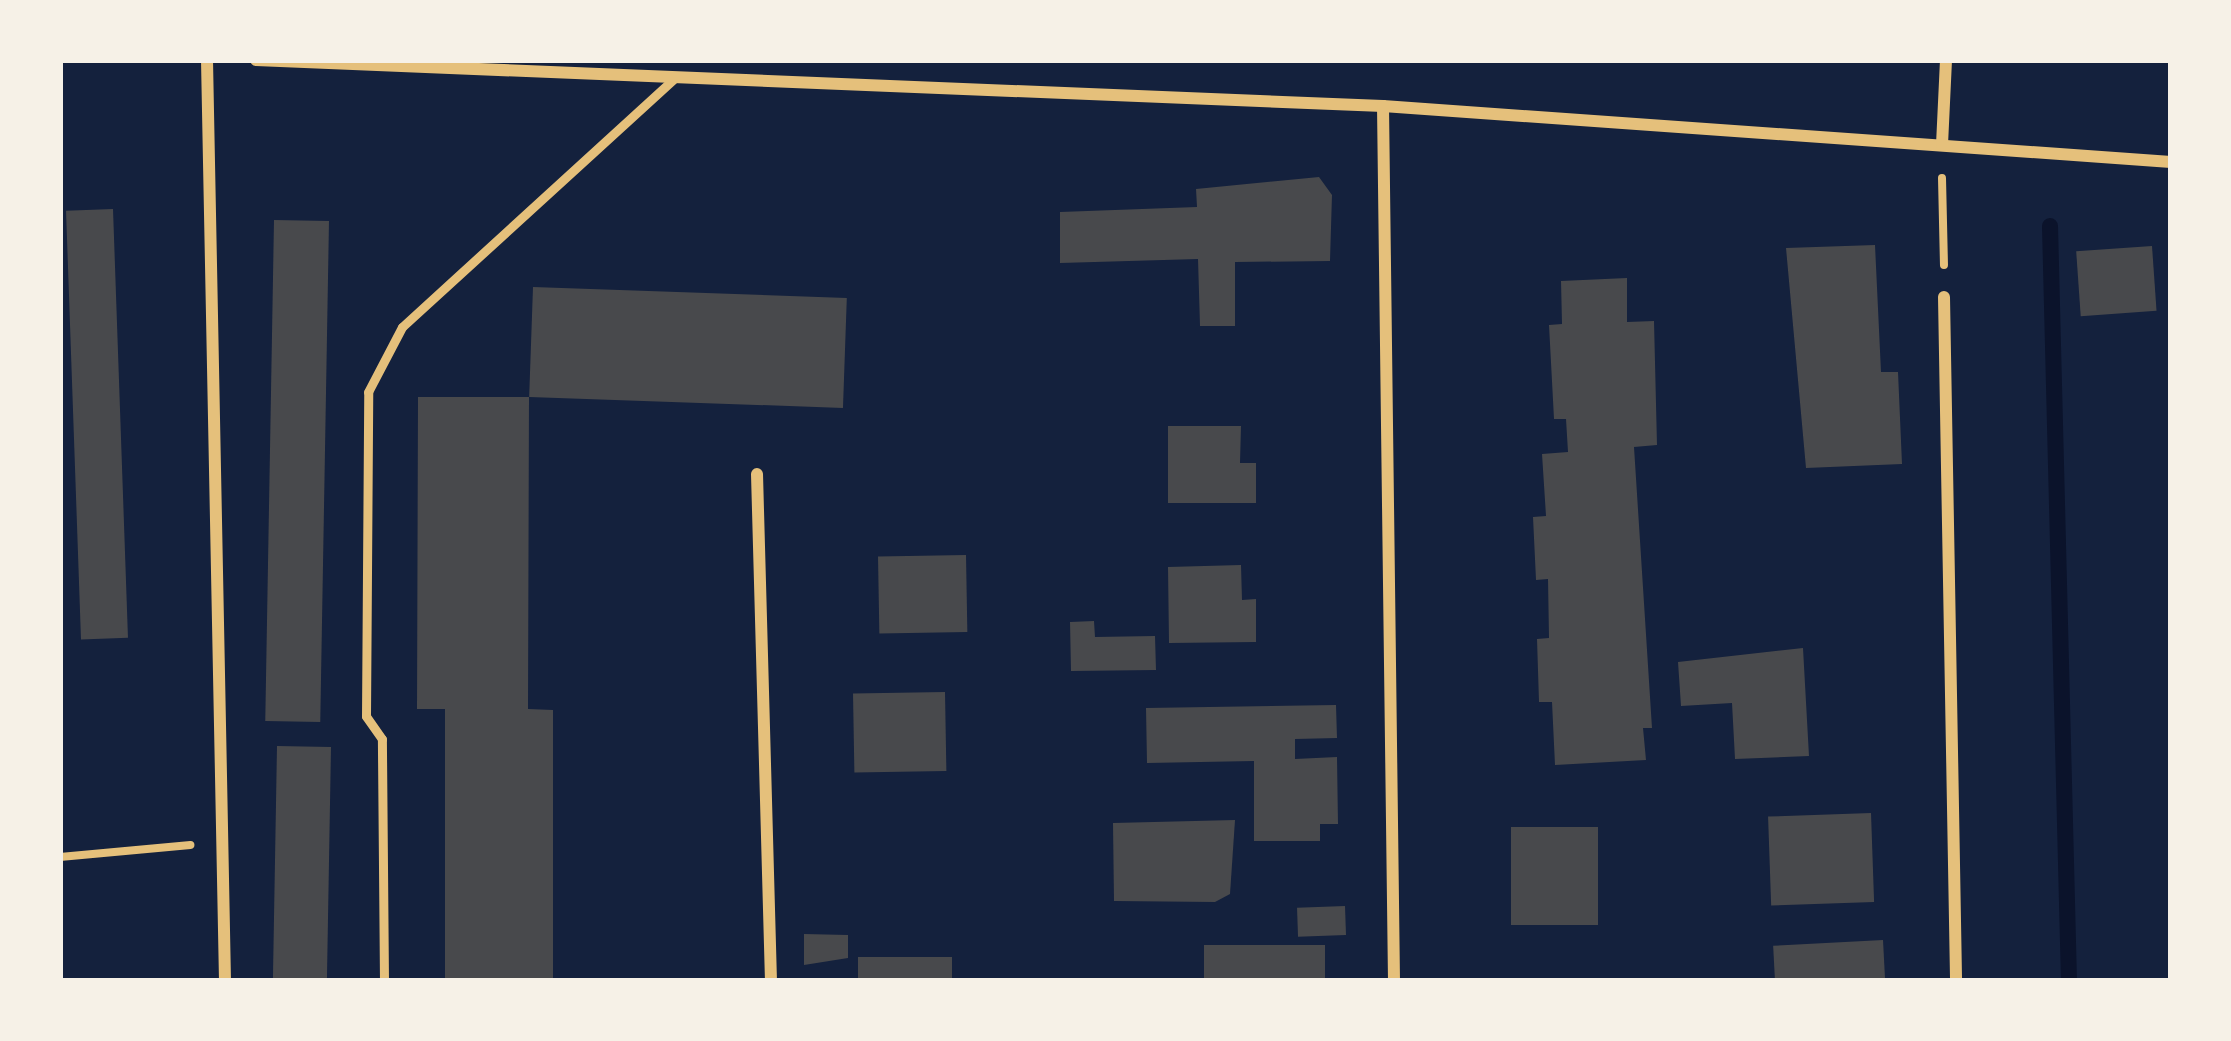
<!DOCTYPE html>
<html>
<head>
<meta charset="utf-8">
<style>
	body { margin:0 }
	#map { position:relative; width:2231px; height:1041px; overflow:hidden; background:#14213d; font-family:"Work Sans",sans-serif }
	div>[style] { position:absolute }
	.stream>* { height:16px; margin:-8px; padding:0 8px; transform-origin:8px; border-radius:8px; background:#0b132b }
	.building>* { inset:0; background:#48494c; transform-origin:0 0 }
	.path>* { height:8px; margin:-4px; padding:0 4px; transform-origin:4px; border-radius:4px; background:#e5c07b }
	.service>* { height:9px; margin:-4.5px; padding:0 4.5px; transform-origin:4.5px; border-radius:4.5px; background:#e5c07b }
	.minor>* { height:12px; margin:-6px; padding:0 6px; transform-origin:6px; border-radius:6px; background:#e5c07b }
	span { translate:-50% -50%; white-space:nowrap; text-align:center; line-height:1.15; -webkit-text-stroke:9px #f6f1e7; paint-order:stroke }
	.frame { position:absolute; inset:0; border:63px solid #f6f1e7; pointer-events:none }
</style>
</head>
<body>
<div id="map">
	<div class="stream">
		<div style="left:2050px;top:226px;width:755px;rotate:88.56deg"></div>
	</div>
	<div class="building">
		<div style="clip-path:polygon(1319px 177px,1332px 195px,1330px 261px,1235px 262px,1235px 326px,1200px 326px,1198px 259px,1060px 263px,1060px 212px,1197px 207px,1196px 189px)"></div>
		<div style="left:113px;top:209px;width:429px;height:47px;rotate:88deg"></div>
		<div style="left:274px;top:220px;width:55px;height:501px;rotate:1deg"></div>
		<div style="clip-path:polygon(1875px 245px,1881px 372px,1898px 372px,1902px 464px,1806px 468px,1786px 248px)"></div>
		<div style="left:2152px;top:246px;width:65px;height:76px;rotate:86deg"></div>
		<div style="clip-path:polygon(1627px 278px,1627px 322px,1654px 321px,1657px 445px,1634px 447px,1652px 728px,1643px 728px,1646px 760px,1555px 765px,1552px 702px,1539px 702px,1537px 639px,1549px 638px,1548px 579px,1536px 580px,1533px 517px,1546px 516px,1542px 454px,1568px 452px,1566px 419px,1554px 419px,1549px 325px,1562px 324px,1561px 281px)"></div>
		<div style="left:533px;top:287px;width:314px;height:110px;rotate:2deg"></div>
		<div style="clip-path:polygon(418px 397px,529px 397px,528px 709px,553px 710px,553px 981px,445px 981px,445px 709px,417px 709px)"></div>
		<div style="clip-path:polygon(1168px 426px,1241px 426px,1240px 463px,1256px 463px,1256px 503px,1168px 503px)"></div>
		<div style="left:966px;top:555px;width:77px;height:88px;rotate:89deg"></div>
		<div style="clip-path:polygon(1241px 565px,1242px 600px,1256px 599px,1256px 642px,1169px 643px,1168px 567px)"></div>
		<div style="clip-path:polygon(1094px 621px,1095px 637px,1155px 636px,1156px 670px,1071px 671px,1070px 622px)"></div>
		<div style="clip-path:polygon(1803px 648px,1809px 756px,1735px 759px,1732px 703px,1681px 706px,1678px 662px)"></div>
		<div style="left:945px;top:692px;width:79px;height:92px;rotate:89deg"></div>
		<div style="clip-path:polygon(1336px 705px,1337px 738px,1295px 739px,1295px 759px,1337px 757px,1338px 824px,1320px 824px,1320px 841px,1254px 841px,1254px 761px,1147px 763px,1146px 708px)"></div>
		<div style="left:277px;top:746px;width:54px;height:235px;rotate:1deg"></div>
		<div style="left:1871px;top:813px;width:89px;height:103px;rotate:88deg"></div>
		<div style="clip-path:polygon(1235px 820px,1230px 894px,1215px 902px,1114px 901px,1113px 823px)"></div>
		<div style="left:1511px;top:827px;width:87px;height:98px"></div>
		<div style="left:1345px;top:906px;width:29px;height:48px;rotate:88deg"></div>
		<div style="clip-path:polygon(804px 934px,848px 935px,848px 958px,804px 965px)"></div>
		<div style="left:1883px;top:940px;width:41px;height:110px;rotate:87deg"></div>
		<div style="left:1325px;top:945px;width:36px;height:121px;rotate:90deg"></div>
		<div style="left:952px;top:957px;width:24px;height:94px;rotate:90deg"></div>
	</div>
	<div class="path">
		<div style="left:1942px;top:178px;width:87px;rotate:88.7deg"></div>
		<div style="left:60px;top:857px;width:131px;rotate:-5.3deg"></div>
	</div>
	<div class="service">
		<div style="left:384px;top:981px;width:242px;rotate:-90.5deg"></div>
		<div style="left:382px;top:739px;width:28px;rotate:-125deg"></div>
		<div style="left:366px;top:716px;width:324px;rotate:-89.6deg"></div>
		<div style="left:368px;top:392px;width:73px;rotate:-62.4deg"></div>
		<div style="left:402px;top:327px;width:371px;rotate:-42.4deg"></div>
	</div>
	<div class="minor">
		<div style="left:207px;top:60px;width:921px;rotate:88.88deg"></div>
		<div style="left:256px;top:60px;width:1128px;rotate:2.34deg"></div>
		<div style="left:1383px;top:106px;width:790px;rotate:4.06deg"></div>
		<div style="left:1383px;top:106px;width:875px;rotate:89.28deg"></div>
		<div style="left:1942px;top:145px;width:85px;rotate:-87.3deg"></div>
		<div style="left:1944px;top:297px;width:684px;rotate:88.99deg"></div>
		<div style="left:757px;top:474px;width:507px;rotate:88.42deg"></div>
	</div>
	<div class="frame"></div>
</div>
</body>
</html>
